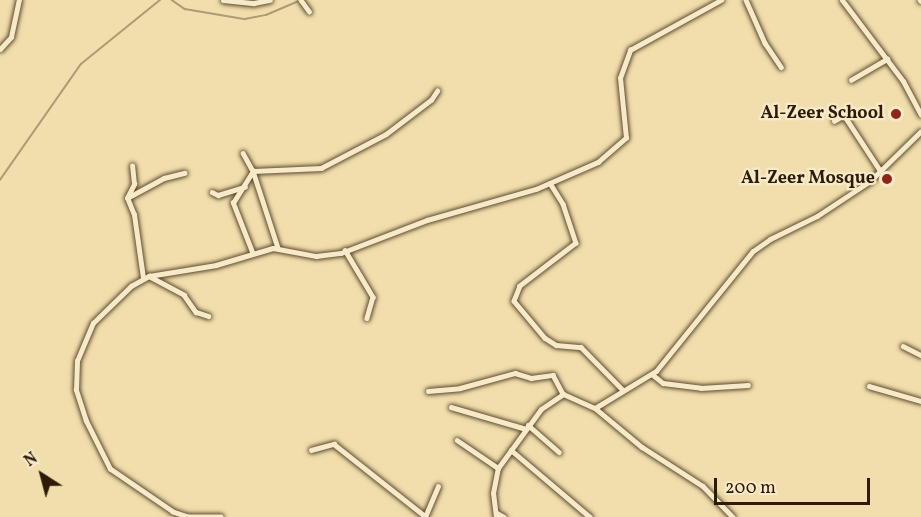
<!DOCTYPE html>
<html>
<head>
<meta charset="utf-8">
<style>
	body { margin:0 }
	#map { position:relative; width:921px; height:517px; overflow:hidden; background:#f1deac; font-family:Vollkorn,serif }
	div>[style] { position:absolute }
	.stream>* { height:1.5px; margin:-0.75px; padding:0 0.75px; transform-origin:0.75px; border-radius:0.75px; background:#af9b74 }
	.roads { filter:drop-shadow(0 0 2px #604b30) drop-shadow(0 0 2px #604b30) }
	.minor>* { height:4.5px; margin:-2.25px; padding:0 2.25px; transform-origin:2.25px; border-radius:2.25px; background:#f6eac9 }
	.tertiary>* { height:5px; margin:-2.5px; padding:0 2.5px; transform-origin:2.5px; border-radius:2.5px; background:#f6eac9 }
	.dots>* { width:16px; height:16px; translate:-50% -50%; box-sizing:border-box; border:3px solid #f6eac9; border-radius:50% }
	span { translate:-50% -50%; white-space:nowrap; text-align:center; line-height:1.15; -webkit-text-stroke:4.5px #f6eac9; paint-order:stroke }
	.poi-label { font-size:18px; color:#2f1a07; font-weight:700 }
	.right { translate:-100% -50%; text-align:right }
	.north { position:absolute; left:12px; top:445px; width:60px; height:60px; -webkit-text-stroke:4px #f6eac9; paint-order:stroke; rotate:324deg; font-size:16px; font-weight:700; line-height:24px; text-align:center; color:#2f1a07 }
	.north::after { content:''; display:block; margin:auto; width:21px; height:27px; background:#2f1a07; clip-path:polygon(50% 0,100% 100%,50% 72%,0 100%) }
	.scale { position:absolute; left:714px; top:478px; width:156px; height:27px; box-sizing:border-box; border:3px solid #2f1a07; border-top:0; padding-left:8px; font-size:18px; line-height:21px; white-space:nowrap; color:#2f1a07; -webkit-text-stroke:4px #f6eac9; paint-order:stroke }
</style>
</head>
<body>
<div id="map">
	<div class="stream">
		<div style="left:172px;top:0;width:16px;rotate:35deg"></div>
		<div style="left:185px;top:9px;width:61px;rotate:9.5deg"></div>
		<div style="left:245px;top:19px;width:21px;rotate:-11deg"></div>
		<div style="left:266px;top:15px;width:34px;rotate:-23deg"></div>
		<div style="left:0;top:180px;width:141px;rotate:-55.1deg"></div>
		<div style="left:81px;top:64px;width:102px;rotate:-39deg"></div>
	</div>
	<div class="roads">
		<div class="minor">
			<div style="left:223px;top:0;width:31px;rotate:6deg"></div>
			<div style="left:254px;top:3px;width:16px;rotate:-11deg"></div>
			<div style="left:301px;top:0;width:14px;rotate:54deg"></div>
			<div style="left:746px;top:0;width:47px;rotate:66.2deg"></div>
			<div style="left:765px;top:43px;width:29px;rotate:56deg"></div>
			<div style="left:920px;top:0;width:1px;rotate:45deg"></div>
			<div style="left:0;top:49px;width:16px;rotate:-47deg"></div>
			<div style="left:11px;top:37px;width:38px;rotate:-78deg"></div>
			<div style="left:851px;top:80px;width:42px;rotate:-30.3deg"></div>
			<div style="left:834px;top:121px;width:12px;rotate:-31deg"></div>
			<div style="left:844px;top:115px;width:66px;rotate:56.8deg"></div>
			<div style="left:243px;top:153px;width:21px;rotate:61deg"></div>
			<div style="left:253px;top:171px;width:81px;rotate:72deg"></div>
			<div style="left:253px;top:171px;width:68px;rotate:-2.5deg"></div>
			<div style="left:321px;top:168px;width:73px;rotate:-27.6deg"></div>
			<div style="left:386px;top:134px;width:56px;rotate:-37.1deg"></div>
			<div style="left:431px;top:100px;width:11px;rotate:-56deg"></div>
			<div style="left:550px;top:183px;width:25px;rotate:58deg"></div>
			<div style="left:563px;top:204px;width:41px;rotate:71.6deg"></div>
			<div style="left:576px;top:243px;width:71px;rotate:142.5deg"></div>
			<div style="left:520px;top:286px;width:16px;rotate:112deg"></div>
			<div style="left:514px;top:301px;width:48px;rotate:50deg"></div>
			<div style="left:545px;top:338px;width:13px;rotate:32deg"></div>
			<div style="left:556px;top:345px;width:25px;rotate:5deg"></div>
			<div style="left:581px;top:347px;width:59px;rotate:45.7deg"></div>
			<div style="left:212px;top:192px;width:7px;rotate:27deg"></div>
			<div style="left:218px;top:195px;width:28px;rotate:-17deg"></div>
			<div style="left:127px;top:198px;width:16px;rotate:-63deg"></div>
			<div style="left:134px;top:184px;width:18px;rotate:-96deg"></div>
			<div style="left:345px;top:250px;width:55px;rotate:59.2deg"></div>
			<div style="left:373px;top:297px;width:22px;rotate:106deg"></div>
			<div style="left:252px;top:252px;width:53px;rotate:-111.2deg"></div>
			<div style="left:233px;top:203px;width:38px;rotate:-58deg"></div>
			<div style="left:149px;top:276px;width:40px;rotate:28deg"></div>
			<div style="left:184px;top:295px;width:21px;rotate:55deg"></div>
			<div style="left:196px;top:312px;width:13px;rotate:18deg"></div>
			<div style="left:143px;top:278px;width:64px;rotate:-98.1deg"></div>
			<div style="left:134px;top:215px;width:18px;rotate:-112deg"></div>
			<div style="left:127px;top:198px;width:42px;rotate:-28.4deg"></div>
			<div style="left:164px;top:178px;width:21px;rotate:-14deg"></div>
			<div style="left:903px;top:346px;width:20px;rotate:27deg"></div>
			<div style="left:652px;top:374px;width:14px;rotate:39deg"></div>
			<div style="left:663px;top:383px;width:38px;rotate:7deg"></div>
			<div style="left:701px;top:388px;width:47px;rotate:-3.7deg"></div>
			<div style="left:869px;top:386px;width:54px;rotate:16.1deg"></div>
			<div style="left:428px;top:391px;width:32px;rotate:-5deg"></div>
			<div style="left:460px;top:388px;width:57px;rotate:-15.3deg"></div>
			<div style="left:515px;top:373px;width:17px;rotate:17deg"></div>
			<div style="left:531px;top:378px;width:22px;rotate:-8deg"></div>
			<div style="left:553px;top:375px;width:21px;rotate:62deg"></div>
			<div style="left:451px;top:407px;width:78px;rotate:16.3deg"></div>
			<div style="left:595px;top:408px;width:61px;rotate:39.7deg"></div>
			<div style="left:642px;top:447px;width:72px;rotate:32.6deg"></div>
			<div style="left:703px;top:486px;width:43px;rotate:45.9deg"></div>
			<div style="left:528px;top:425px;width:41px;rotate:41.1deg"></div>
			<div style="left:457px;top:440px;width:50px;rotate:34.3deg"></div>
			<div style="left:311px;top:450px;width:24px;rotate:-15deg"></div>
			<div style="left:334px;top:444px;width:116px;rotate:38.4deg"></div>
			<div style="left:511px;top:450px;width:104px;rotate:40.3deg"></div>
			<div style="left:497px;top:513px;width:8px;rotate:30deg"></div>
			<div style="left:221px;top:517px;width:33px;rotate:180deg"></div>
			<div style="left:188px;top:517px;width:16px;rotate:-162deg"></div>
			<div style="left:173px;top:512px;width:76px;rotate:-145.7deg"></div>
			<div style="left:110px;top:469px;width:54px;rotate:-116.6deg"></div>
			<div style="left:86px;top:421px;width:33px;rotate:-108deg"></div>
			<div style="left:76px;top:390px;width:29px;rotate:-88deg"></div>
			<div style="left:77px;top:361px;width:41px;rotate:-67.2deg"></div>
			<div style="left:93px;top:323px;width:53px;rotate:-44.2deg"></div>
			<div style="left:131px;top:286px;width:21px;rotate:-29deg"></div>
			<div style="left:149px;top:276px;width:68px;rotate:-9.3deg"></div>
			<div style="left:216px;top:265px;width:59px;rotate:-16.6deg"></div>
			<div style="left:273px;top:248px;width:44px;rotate:10.5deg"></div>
			<div style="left:316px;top:256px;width:25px;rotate:-7deg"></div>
			<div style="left:341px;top:253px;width:92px;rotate:-21deg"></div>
			<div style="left:427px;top:220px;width:113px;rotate:-15.9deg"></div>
			<div style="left:536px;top:189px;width:68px;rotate:-23.5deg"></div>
			<div style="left:598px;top:162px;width:37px;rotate:-41deg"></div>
			<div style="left:626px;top:138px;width:60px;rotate:-95.7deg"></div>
			<div style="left:620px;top:78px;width:30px;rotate:-70deg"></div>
			<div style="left:630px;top:50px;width:104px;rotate:-28.8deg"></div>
			<div style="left:425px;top:517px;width:33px;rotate:-67deg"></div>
		</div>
		<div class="tertiary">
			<div style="left:842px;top:0;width:101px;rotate:53deg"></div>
			<div style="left:903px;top:81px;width:38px;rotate:62deg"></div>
			<div style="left:496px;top:517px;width:24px;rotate:-97deg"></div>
			<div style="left:493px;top:493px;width:25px;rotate:-79deg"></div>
			<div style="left:498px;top:468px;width:73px;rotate:-53.9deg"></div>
			<div style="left:541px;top:409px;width:27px;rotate:-34deg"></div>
			<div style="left:563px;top:394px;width:35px;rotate:24deg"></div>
			<div style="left:595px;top:408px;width:71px;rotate:-31.2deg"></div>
			<div style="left:656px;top:371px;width:154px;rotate:-51.1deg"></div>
			<div style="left:753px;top:251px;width:21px;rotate:-35deg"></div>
			<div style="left:770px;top:239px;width:52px;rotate:-26.1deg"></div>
			<div style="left:817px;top:216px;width:64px;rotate:-33.4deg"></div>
			<div style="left:870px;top:181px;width:71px;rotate:-44.4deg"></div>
		</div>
	</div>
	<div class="dots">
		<div style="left:896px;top:114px;background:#8f2418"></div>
		<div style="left:887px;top:179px;background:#8f2418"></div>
	</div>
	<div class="poi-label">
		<span class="right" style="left:884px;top:114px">Al-Zeer School</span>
		<span class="right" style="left:875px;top:179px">Al-Zeer Mosque</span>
	</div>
	<div class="north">N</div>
	<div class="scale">200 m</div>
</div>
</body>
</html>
